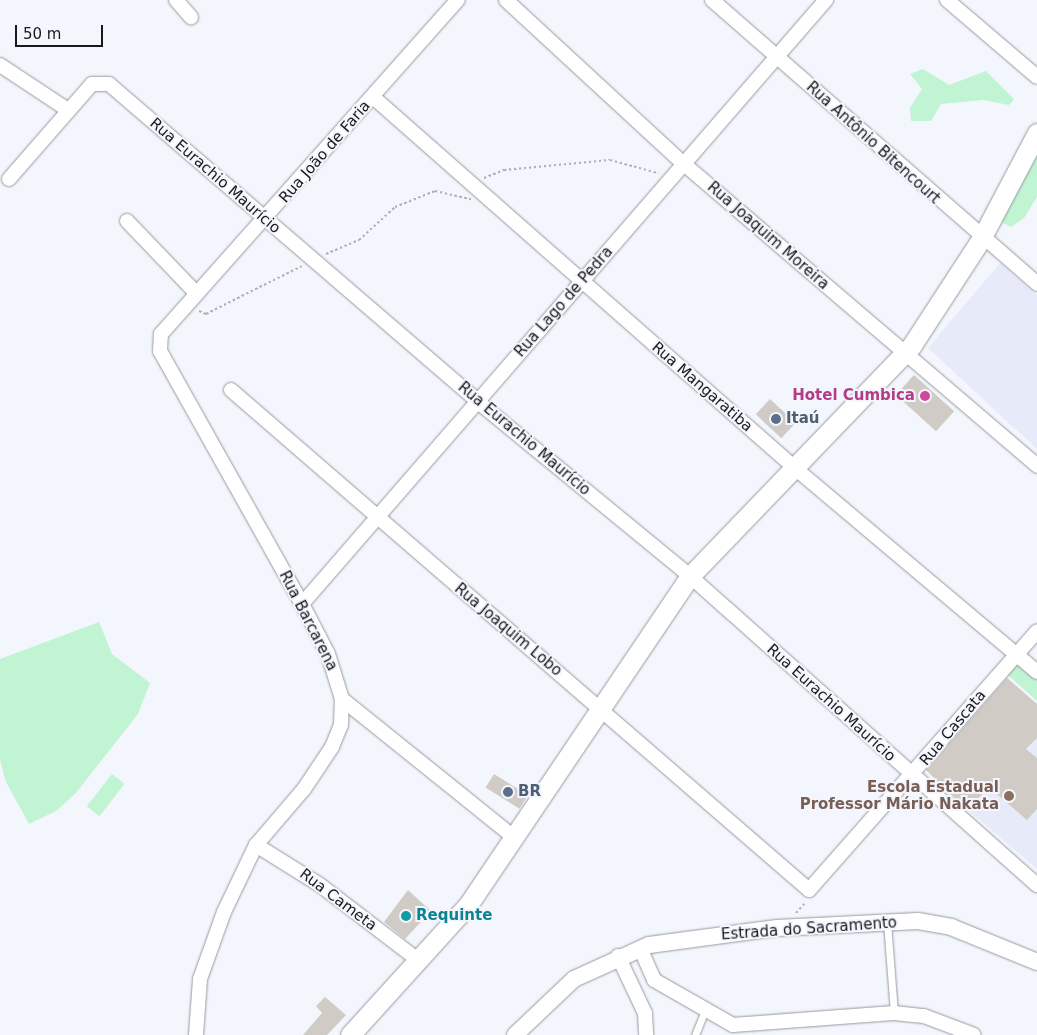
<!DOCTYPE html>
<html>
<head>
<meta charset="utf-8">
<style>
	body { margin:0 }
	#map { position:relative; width:1037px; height:1035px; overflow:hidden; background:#f4f6fd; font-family:"DejaVu Sans",sans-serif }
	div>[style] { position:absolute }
	.built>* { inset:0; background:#e7eaf9 }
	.green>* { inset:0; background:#c0f4d2; transform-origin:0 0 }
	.building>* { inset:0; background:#d1cbc6; transform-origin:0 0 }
	.path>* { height:2px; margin-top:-1px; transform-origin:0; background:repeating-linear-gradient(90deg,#afb0b6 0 2.5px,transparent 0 5px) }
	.roads { filter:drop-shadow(0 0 1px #9899a0) drop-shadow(0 0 1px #9899a0) }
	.service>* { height:7px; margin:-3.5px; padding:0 3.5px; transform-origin:3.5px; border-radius:3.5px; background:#fff }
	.minor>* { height:14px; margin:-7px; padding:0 7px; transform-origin:7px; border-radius:7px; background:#fff }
	.tertiary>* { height:16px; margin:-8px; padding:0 8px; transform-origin:8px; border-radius:8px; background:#fff }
	.secondary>* { height:19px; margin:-9.5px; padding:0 9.5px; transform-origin:9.5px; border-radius:9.5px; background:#fff }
	.dots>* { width:14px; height:14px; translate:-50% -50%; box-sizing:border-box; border:2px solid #f4f6fd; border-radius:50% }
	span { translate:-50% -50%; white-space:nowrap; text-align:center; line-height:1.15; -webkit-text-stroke:4px #f4f6fd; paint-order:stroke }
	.street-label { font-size:15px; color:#19191c }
	.hotel-label { font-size:15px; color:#b23c85; font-weight:700 }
	.right { translate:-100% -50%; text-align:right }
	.service-label { font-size:15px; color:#4e5e75; font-weight:700 }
	.left { translate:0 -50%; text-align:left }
	.education-label { font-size:15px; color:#785e54; font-weight:700 }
	.culture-label { font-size:15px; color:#0d838f; font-weight:700 }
	.scale { position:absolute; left:15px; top:25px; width:88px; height:22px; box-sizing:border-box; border:2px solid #19191c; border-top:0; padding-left:6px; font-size:15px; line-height:18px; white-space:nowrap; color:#19191c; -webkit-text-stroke:4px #f4f6fd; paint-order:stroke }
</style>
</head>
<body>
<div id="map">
	<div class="built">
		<div style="clip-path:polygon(1000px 263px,1037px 295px,1037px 449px,928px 348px)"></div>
		<div style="clip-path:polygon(1037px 738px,1037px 869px,968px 810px)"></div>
	</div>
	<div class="green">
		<div style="clip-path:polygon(923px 69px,949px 85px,986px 71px,1014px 99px,1009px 105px,983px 100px,941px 104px,931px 121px,911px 121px,910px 108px,922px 89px,910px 74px)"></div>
		<div style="clip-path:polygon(1037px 156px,1037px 197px,1024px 218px,1011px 227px,997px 220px)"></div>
		<div style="clip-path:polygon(99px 622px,112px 654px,150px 683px,138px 714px,75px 794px,56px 811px,29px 824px,6px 782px,0 760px,0 659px)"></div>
		<div style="clip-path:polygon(1017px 662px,1037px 677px,1037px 701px,1008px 675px)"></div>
		<div style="left:112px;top:774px;width:16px;height:41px;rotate:38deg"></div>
	</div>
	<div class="building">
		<div style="left:914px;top:375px;width:54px;height:27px;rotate:42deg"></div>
		<div style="left:770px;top:399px;width:35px;height:21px;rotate:43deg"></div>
		<div style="clip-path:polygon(1007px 678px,1037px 704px,1037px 738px,1026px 749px,1037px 758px,1037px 809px,1027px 820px,989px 787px,967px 811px,926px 770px)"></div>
		<div style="left:494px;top:774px;width:40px;height:16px;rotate:32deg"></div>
		<div style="clip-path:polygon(408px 890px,431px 911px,405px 939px,384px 922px)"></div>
		<div style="clip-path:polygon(325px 997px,346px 1015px,327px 1035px,303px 1035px,322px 1013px,316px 1006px)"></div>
	</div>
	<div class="path">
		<div style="left:484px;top:178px;width:22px;rotate:-22deg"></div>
		<div style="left:504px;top:170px;width:106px;rotate:-5.4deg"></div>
		<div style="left:610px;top:160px;width:50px;rotate:15.2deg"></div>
		<div style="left:326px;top:254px;width:36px;rotate:-23deg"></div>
		<div style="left:359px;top:240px;width:49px;rotate:-42.5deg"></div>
		<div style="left:395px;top:207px;width:43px;rotate:-21.8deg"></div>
		<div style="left:435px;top:191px;width:37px;rotate:13deg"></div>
		<div style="left:199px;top:311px;width:8px;rotate:23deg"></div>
		<div style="left:206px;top:314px;width:107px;rotate:-26.6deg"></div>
		<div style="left:796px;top:913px;width:15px;rotate:-48deg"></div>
	</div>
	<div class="roads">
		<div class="service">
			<div style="left:887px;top:922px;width:91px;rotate:85.6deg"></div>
			<div style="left:695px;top:1035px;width:27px;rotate:-68deg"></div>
		</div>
		<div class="minor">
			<div style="left:176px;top:0;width:23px;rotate:49deg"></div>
			<div style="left:506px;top:0;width:242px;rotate:42.7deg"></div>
			<div style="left:684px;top:164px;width:465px;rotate:40.5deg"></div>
			<div style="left:712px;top:0;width:432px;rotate:41.1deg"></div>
			<div style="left:947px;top:0;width:118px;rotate:40.5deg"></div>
			<div style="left:0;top:65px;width:82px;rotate:33.5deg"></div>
			<div style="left:373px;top:97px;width:563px;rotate:41.33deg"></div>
			<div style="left:796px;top:469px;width:315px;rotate:40.1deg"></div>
			<div style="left:9px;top:179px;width:126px;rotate:-48.9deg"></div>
			<div style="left:92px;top:84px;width:17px"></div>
			<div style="left:109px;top:84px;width:486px;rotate:40.7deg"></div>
			<div style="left:477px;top:401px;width:276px;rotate:39.4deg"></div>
			<div style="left:690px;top:576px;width:465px;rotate:41.7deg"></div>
			<div style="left:127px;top:221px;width:100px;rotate:46.2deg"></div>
			<div style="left:231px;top:390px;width:764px;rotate:40.86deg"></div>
			<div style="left:809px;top:890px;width:345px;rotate:-48.6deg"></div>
			<div style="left:302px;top:604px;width:800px;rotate:-49.06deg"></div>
			<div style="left:342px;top:699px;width:222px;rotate:38.8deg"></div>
			<div style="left:256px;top:845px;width:75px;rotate:32deg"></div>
			<div style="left:320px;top:885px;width:123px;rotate:37.4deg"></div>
			<div style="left:640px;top:948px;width:35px;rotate:66deg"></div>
			<div style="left:654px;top:980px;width:91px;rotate:29.7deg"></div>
			<div style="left:733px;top:1025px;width:161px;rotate:-4.3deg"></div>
			<div style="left:894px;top:1013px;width:30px;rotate:6deg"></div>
			<div style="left:924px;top:1016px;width:53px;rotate:20.8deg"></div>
			<div style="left:618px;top:956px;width:63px;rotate:64.7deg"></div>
			<div style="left:645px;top:1013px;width:22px;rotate:87deg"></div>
			<div style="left:196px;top:1035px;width:56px;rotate:-85.9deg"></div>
			<div style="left:200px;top:979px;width:71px;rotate:-70.3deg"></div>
			<div style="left:224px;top:912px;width:74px;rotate:-64.5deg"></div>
			<div style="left:256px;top:845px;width:74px;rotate:-49.4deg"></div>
			<div style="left:304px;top:789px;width:50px;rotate:-56.3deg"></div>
			<div style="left:332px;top:747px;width:24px;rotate:-68deg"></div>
			<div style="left:341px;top:725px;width:26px;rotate:-88deg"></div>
			<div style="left:342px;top:699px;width:47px;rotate:-107.3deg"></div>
			<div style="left:328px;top:654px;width:56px;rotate:-117.5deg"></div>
			<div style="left:302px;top:604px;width:290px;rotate:-119.3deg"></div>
			<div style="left:160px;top:351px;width:17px;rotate:-87deg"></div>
			<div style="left:161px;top:334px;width:447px;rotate:-48.4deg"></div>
		</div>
		<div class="tertiary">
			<div style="left:515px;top:1035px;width:81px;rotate:-43.5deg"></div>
			<div style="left:574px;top:979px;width:82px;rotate:-24.4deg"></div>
			<div style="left:649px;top:945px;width:129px;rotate:-7.6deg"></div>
			<div style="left:777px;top:928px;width:141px;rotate:-2.8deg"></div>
			<div style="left:918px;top:921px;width:34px;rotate:10deg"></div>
			<div style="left:951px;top:927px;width:93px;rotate:22.1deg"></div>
		</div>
		<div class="secondary">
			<div style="left:350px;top:1035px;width:176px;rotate:-47.8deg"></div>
			<div style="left:468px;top:905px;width:397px;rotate:-56deg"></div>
			<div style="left:690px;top:576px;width:320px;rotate:-46.1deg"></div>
			<div style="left:912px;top:345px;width:126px;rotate:-56.9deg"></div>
			<div style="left:981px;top:239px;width:120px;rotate:-62.2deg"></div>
		</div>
	</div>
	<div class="dots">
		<div style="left:925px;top:396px;background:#d1479c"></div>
		<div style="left:776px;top:419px;background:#5c6f8a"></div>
		<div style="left:508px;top:792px;background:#5c6f8a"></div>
		<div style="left:1009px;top:796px;background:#8d6e63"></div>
		<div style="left:406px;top:916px;background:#0f9aa8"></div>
	</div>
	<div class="street-label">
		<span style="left:873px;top:143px;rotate:42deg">Rua Antônio Bitencourt</span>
		<span style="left:325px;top:152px;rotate:-49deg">Rua João de Faria</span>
		<span style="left:215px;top:176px;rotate:41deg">Rua Eurachio Maurício</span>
		<span style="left:768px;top:236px;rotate:41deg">Rua Joaquim Moreira</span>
		<span style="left:564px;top:302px;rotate:-49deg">Rua Lago de Pedra</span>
		<span style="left:702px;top:387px;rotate:41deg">Rua Mangaratiba</span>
		<span style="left:524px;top:439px;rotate:40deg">Rua Eurachio Maurício</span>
		<span style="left:308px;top:621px;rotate:63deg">Rua Barcarena</span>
		<span style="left:508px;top:630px;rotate:40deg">Rua Joaquim Lobo</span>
		<span style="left:831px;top:703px;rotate:42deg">Rua Eurachio Maurício</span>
		<span style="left:953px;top:728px;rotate:-50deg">Rua Cascata</span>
		<span style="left:338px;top:900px;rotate:37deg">Rua Cameta</span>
		<span style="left:809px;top:929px;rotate:-4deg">Estrada do Sacramento</span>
	</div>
	<div class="hotel-label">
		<span class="right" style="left:915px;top:396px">Hotel Cumbica</span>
	</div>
	<div class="service-label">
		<span class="left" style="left:786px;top:419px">Itaú</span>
		<span class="left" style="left:518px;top:792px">BR</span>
	</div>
	<div class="education-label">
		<span class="right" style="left:999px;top:796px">Escola Estadual<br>Professor Mário Nakata</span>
	</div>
	<div class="culture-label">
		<span class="left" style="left:416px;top:916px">Requinte</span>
	</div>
	<div class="scale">50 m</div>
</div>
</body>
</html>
